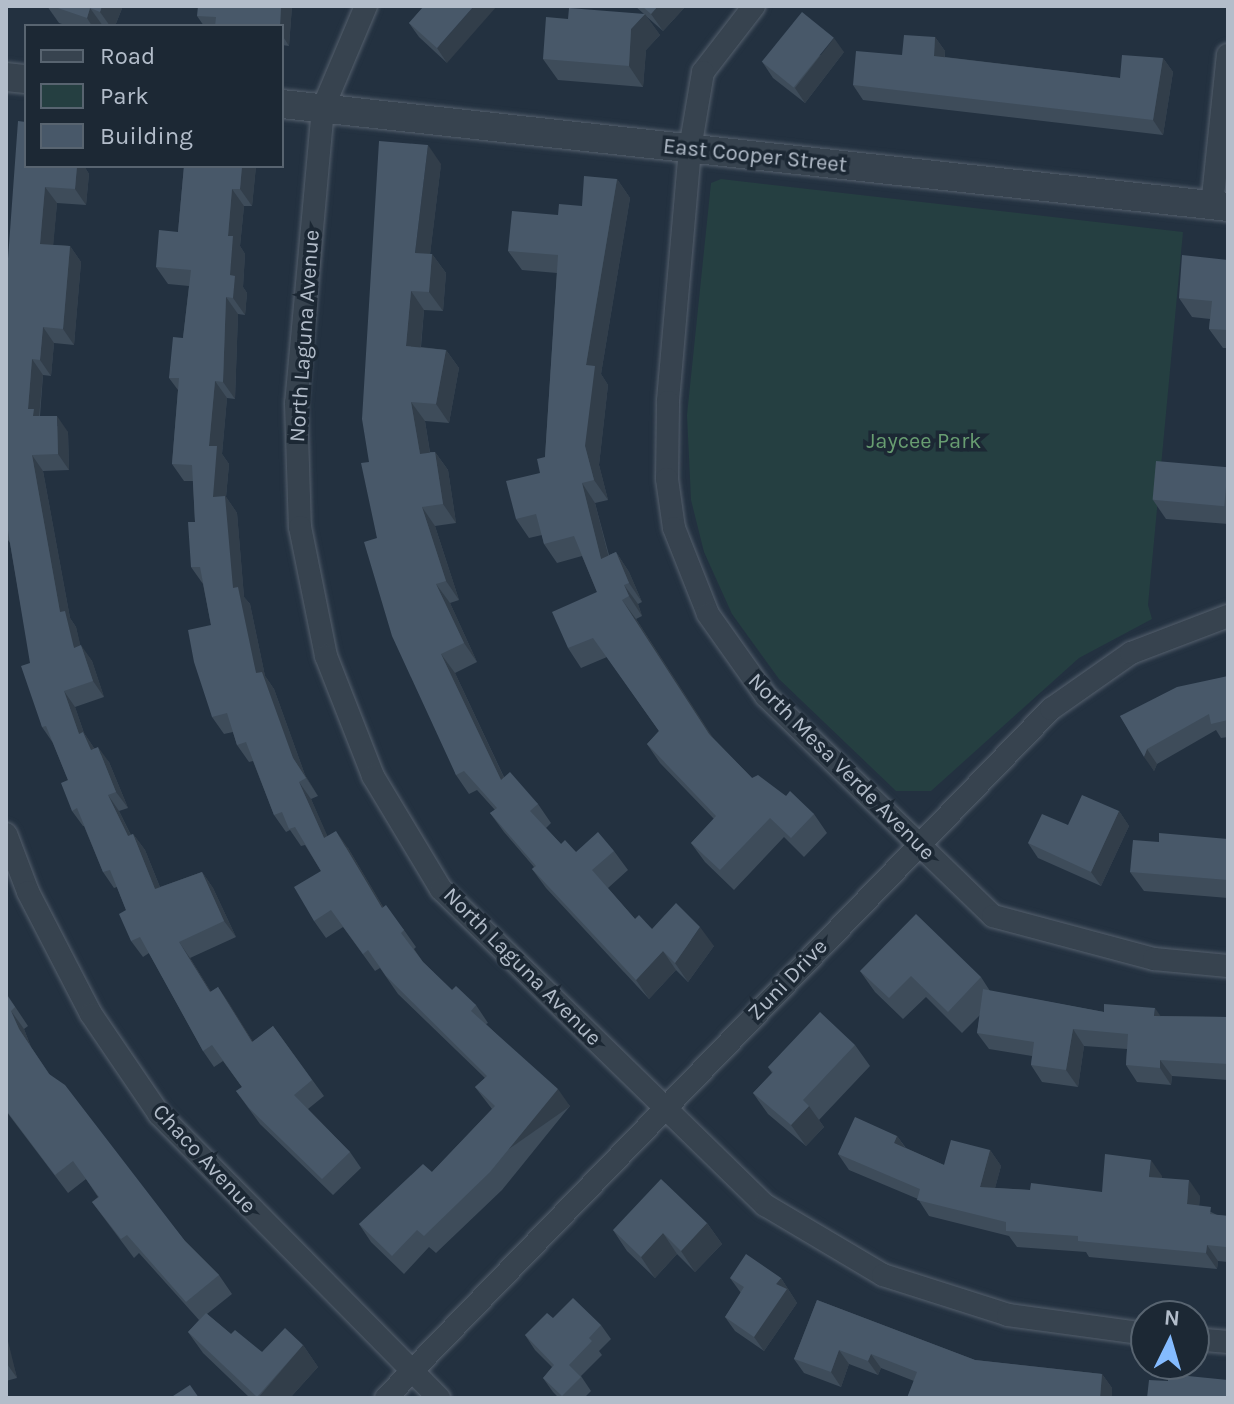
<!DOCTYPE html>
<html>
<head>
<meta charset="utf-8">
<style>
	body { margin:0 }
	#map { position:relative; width:1234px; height:1404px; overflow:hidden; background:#233140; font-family:Karla,sans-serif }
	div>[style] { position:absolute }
	.green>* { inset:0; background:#253f41 }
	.roads { filter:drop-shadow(0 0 2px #55606d) drop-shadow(0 0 2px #55606d) }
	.minor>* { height:22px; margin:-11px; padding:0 11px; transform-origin:11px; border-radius:11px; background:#37434f }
	.tertiary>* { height:28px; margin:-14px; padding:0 14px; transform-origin:14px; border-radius:14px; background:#37434f }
	.wall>* { inset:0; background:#3e4c5a }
	.shaded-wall>* { inset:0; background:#323e4a; transform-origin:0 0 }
	.building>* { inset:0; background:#485869; transform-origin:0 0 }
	span { translate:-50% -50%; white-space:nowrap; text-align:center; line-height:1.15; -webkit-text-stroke:7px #1c2834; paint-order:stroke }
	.street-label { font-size:22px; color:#b3bdca }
	.park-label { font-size:22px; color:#689d71 }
	.frame { position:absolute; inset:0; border:8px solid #b3bdca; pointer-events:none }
	.legend { position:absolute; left:24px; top:24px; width:260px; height:144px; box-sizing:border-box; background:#1c2834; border:2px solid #586470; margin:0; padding:10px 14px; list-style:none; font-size:24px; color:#b3bdca }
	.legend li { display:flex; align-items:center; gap:16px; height:40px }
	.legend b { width:40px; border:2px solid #586470 }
	.north { position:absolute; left:1130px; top:1300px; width:80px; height:80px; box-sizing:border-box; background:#1c2834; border:2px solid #586470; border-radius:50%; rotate:5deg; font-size:22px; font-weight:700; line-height:32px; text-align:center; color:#b3bdca }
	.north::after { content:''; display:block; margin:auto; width:28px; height:36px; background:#84bbfe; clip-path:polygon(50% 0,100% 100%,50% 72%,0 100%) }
</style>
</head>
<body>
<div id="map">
	<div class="green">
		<div style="clip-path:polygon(721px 179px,1183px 232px,1148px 605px,1152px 619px,1079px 658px,931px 791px,896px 791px,779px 679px,732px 614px,704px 552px,691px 500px,687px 415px,711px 183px)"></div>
	</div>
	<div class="roads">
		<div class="minor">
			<div style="left:366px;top:6px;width:111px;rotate:112.9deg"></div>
			<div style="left:323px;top:108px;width:296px;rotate:95.2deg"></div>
			<div style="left:296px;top:403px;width:124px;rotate:88.2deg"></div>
			<div style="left:300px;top:527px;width:132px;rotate:78.6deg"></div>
			<div style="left:326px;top:656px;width:129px;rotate:68.6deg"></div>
			<div style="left:373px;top:776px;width:132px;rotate:59deg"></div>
			<div style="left:441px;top:889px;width:453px;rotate:44.3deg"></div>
			<div style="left:765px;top:1205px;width:137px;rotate:30.7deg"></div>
			<div style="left:883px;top:1275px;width:131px;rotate:17.7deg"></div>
			<div style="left:1008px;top:1315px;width:139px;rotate:7.8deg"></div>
			<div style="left:754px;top:6px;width:83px;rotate:127.7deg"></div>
			<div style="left:703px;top:72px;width:78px;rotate:99.6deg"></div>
			<div style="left:690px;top:149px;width:254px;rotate:95deg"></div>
			<div style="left:668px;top:402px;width:77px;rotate:90.7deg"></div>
			<div style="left:667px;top:479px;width:49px;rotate:81.9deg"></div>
			<div style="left:674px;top:528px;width:92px;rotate:68.4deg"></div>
			<div style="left:708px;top:614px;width:100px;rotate:54.7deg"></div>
			<div style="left:766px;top:696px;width:316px;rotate:44.1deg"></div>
			<div style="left:993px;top:916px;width:167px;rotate:15deg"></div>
			<div style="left:1154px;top:959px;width:74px;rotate:5.4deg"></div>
			<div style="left:1212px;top:206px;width:152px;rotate:-84deg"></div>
			<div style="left:6px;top:834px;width:62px;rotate:69.2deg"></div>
			<div style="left:28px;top:892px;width:137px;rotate:62.7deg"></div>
			<div style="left:91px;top:1014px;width:121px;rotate:55.8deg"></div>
			<div style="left:159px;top:1114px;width:399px;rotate:45.4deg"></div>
			<div style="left:1194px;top:1339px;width:34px;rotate:5deg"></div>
			<div style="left:386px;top:1398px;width:958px;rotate:-46.02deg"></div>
			<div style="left:1051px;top:709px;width:98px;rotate:-35deg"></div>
			<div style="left:1131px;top:653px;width:104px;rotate:-20.9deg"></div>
		</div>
		<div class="tertiary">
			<div style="left:6px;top:77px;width:20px;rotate:6deg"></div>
			<div style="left:282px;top:104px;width:952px;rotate:6.21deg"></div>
		</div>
	</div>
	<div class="wall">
		<div style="clip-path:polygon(47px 6px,123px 6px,115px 26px,68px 26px,59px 23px)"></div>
		<div style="clip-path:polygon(292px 6px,289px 46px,282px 45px,282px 26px,204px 26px,197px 16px)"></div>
		<div style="clip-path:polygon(424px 6px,447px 63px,419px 37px,409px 23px)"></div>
		<div style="clip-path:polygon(635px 6px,686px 6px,663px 31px,646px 16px,660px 35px,646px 50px,643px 87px,558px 80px,543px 59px,568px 19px,644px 14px)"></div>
		<div style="clip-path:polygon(935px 37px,945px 51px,945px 57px,1120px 78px,1163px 58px,1173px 72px,1163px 135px,863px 100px,853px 85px,902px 55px)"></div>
		<div style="clip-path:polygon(844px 52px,805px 103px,773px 78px,763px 63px)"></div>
		<div style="clip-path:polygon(441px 164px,430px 254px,432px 254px,446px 273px,443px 311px,424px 310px,421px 347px,446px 350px,459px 368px,449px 423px,425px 421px,430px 452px,435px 452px,448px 470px,456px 523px,435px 526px,459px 600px,450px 603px,477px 662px,455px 673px,504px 777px,538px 804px,551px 823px,546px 828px,561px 844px,576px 852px,614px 851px,628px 870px,608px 888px,635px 919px,652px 929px,714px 946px,688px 982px,676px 970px,649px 999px,546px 888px,532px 869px,534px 867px,504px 832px,490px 813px,495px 810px,477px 790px,469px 794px,456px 775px,377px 538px,369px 462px)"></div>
		<div style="clip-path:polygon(26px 166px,84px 166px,89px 174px,86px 205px,57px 203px,53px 245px,70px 246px,81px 262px,74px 345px,54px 343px,51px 376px,43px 375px,40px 416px,68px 432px,69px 470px,43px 471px,70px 618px,76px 627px,80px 645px,92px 661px,104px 697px,75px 707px,84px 733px,94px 748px,109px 762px,128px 808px,119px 811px,131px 835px,133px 834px,145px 850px,160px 887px,202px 872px,213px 888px,236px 937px,190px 958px,211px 992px,218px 987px,253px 1042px,273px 1026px,324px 1096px,308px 1109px,350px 1152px,361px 1168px,333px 1195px,260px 1124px,236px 1091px,242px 1087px,223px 1061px,214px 1067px,203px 1051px,149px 953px,143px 957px,131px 941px,126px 910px,117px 887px,114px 888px,103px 872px,84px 826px,83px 826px,72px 811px,68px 780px,53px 743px,42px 727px,10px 543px,6px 537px,6px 286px)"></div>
		<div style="clip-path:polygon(184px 166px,256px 166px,252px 206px,244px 206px,240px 246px,245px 254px,243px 287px,247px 293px,245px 315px,238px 314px,235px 399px,227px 398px,222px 454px,229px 464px,226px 497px,237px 513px,244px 597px,250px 604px,265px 676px,274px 689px,305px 775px,318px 796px,311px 799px,327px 836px,348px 848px,383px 907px,404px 930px,416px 947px,414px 949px,423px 962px,452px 990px,476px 1005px,488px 1023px,486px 1024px,570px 1106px,502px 1190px,436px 1253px,429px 1247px,404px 1274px,371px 1242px,359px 1224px,432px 1172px,492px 1109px,475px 1087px,485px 1078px,398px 994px,380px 968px,375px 971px,343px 927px,326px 938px,314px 921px,321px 871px,305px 845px,301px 846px,290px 830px,286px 832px,274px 815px,253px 761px,249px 762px,237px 745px,233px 732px,224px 734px,212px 717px,211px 625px,203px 584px,191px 567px,195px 522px,193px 481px,184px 481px,172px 464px,178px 390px,169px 378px,183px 338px,189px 286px,168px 284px,156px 267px,178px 232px)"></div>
		<div style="clip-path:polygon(617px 179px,630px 198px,601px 374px,608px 385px,599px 465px,608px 500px,595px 503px,609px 555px,616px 552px,629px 572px,642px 602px,638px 604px,642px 616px,636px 619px,712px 737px,752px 778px,786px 796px,814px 814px,827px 833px,804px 857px,784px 837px,734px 890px,705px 862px,691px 843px,714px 819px,660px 763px,647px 744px,659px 731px,607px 657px,581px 668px,568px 648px,597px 592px,582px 556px,557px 563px,544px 544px,542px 535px,529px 538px,516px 519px,540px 473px,545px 457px,557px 273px,522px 270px,508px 251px,558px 215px,582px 206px)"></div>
		<div style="clip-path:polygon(1228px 260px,1228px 348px,1223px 348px,1209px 329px,1210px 319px,1192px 317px,1179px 298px)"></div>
		<div style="clip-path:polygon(1226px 467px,1228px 467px,1228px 524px,1166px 519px,1153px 500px)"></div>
		<div style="clip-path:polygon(1228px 676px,1228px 737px,1221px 738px,1216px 730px,1157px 764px,1154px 771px,1120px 716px)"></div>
		<div style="clip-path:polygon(1119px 811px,1129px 826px,1101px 886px,1038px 858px,1028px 843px,1068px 825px)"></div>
		<div style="clip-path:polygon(1228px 839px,1228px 898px,1144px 891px,1130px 872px,1159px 842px)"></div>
		<div style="clip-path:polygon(860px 971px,981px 977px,990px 991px,1104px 1012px,1161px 1016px,1228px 1017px,1228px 1080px,1172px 1076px,1171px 1085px,1137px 1082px,1126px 1065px,1127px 1049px,1084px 1046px,1078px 1087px,1042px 1082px,1031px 1065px,1032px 1056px,989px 1049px,977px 1033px,980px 1015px,962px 1033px,926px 997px,903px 1019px,875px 992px)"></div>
		<div style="clip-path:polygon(6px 993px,28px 1026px,24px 1029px,31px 1047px,50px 1075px,185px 1241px,219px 1275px,232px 1294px,207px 1314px,231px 1334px,262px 1352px,303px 1345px,318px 1367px,290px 1398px,250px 1398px,203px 1353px,188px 1332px,199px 1320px,139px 1253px,134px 1258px,92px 1202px,98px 1197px,86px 1179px,68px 1193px,6px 1111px)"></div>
		<div style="clip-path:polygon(855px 1045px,870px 1066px,819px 1120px,824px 1127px,806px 1146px,768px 1114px,753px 1093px,772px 1073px,768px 1067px)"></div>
		<div style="clip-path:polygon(897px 1136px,906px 1148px,944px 1165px,990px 1150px,1001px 1166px,995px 1188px,1030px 1190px,1102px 1192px,1162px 1176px,1162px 1178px,1200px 1196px,1199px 1206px,1217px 1215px,1228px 1216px,1228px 1262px,1218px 1261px,1217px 1269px,1089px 1257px,1086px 1252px,1017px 1247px,1009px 1236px,929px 1216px,918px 1199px,849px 1170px,838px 1154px)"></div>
		<div style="clip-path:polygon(707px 1223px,722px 1244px,695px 1272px,677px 1254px,655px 1278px,627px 1251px,613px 1230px)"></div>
		<div style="clip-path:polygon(730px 1278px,781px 1278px,797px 1303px,764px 1351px,735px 1331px,725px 1317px,741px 1293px)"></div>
		<div style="clip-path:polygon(817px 1300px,975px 1360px,1102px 1374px,1112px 1388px,1112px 1398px,907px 1398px,914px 1381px,881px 1368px,878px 1375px,849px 1364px,841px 1387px,804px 1373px,794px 1359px)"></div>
		<div style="clip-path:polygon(553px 1318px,601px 1325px,611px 1339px,599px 1351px,602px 1355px,581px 1376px,591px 1391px,584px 1398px,559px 1398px,553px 1392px,543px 1378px,552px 1367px,535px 1350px,525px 1335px)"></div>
		<div style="clip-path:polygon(6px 1338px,17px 1378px,6px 1381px)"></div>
	</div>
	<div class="shaded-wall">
		<div style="clip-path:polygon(102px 6px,123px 6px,115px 26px,110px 26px,100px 12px)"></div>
		<div style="clip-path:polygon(281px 6px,292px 6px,289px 46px,282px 35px,282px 26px,280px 26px)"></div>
		<div style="clip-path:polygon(474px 6px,497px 6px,447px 63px,437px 48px)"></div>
		<div style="clip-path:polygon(658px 6px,686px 6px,663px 31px,651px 14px)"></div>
		<div style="clip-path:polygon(90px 8px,103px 26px,92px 26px,87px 18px)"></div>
		<div style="clip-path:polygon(645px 14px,660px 35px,646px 50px,643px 87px,629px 66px,631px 29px)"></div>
		<div style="clip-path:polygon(935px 37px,945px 51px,944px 70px,934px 56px)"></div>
		<div style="clip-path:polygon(834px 38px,844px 52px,805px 103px,795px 88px)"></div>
		<div style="clip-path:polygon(1163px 58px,1173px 72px,1163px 135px,1153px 120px)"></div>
		<div style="clip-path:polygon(428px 145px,441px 164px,428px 272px,415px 253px)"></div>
		<div style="clip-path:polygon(77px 166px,84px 166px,89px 174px,86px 205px,75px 189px)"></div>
		<div style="clip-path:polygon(242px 166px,256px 166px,252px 206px,240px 189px)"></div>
		<div style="clip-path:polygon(617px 179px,630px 198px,601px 374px,608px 385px,599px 465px,608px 500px,594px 480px,585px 446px,586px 365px)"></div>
		<div style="clip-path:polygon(45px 187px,57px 203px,52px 259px,40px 244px)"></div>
		<div style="clip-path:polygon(232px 189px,244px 206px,240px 246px,245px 254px,243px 287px,247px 293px,245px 315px,233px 298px,230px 275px,228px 236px)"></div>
		<div style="clip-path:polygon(70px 246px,81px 262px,74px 345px,63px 329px)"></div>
		<div style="clip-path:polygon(432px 254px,446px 273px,443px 311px,429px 292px)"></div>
		<div style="clip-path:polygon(411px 291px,424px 310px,419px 365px,406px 346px)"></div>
		<div style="clip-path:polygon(226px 297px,238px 314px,235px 399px,223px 382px)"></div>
		<div style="clip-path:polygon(43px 327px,54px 343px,51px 376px,40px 360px)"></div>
		<div style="clip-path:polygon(446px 350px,459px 368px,449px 423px,436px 404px)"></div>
		<div style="clip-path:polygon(32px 359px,43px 375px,39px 417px,45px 432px,28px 409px)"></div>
		<div style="clip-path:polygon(215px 381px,227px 398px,222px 454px,229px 464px,226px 497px,237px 513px,244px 597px,250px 604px,265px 676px,274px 689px,305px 775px,318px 796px,293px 758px,256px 673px,233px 588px,213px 497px,209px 446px)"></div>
		<div style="clip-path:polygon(411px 402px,425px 421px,433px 473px,420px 454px)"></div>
		<div style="clip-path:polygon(57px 416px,68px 432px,69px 470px,58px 454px)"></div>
		<div style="clip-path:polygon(435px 452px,448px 470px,456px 523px,443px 504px)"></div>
		<div style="clip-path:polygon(32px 455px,43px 471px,70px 618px,76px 627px,85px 664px,74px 648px,60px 612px)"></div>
		<div style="clip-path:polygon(582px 483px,595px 503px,614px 578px,601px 559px)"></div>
		<div style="clip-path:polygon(422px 507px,435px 526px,459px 600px,446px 581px)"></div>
		<div style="clip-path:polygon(616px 552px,629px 572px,642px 602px,629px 583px)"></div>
		<div style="clip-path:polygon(436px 584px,450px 603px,477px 662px,464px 643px)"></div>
		<div style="clip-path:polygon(624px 585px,638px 604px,642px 616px,629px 596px)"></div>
		<div style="clip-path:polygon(622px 600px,636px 619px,723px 753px,709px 734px)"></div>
		<div style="clip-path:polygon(81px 645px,92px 661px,104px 697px,93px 681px)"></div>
		<div style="clip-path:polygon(441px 654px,455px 673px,514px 799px,501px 780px)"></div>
		<div style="clip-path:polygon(64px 691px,75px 707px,84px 733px,94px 748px,102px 766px,79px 734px)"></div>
		<div style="clip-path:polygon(98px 747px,109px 762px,128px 808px,116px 792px)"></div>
		<div style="clip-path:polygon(1147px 749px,1157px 764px,1154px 771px,1144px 757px)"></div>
		<div style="clip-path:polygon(299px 782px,311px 799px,336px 855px,324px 838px)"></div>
		<div style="clip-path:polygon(108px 795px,119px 811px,139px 852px,128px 836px)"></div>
		<div style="clip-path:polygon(1119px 811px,1129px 826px,1101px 886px,1091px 872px)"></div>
		<div style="clip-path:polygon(336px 831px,348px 848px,394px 925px,382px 908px)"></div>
		<div style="clip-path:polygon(133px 834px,145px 850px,167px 905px,155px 889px)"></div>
		<div style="clip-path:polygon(202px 872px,213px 888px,236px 937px,224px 921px)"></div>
		<div style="clip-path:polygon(700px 927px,714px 946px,688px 982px,675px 963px)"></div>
		<div style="clip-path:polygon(179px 942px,190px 958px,221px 1008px,210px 992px)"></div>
		<div style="clip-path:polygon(663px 951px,676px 970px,649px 999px,636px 980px)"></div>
		<div style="clip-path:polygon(218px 987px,229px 1003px,263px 1058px,252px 1042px)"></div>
		<div style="clip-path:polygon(1155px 1008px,1166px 1024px,1154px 1016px)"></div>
		<div style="clip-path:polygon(11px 1011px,24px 1029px,31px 1047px,19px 1029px)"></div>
		<div style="clip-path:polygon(1073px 1029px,1084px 1046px,1078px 1087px,1066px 1070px)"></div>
		<div style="clip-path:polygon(1160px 1060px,1172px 1076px,1171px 1085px,1160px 1068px)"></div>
		<div style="left:558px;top:1089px;width:21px;height:107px;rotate:55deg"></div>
		<div style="clip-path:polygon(809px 1106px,824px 1127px,806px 1146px,791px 1125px)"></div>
		<div style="clip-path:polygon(897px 1136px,908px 1152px,894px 1143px)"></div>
		<div style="clip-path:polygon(990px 1150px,1001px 1166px,991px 1203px,980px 1187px)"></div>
		<div style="clip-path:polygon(1151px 1160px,1162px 1176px,1161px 1193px,1149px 1177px)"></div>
		<div style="clip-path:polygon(1189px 1180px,1200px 1196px,1198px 1220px,1187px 1204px)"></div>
		<div style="clip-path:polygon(707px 1223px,722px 1244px,695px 1272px,681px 1251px)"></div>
		<div style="clip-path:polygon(663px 1233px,677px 1254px,655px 1278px,641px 1257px)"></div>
		<div style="clip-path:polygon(1207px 1245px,1218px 1261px,1217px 1269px,1206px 1253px)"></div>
		<div style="clip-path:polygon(781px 1278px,797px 1303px,764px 1351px,754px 1337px,776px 1284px)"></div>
		<div style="clip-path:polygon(6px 1338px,8px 1341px,17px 1378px,7px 1364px,6px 1359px)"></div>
		<div style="clip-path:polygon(303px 1345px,318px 1367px,290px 1398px,258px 1398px)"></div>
		<div style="clip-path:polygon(839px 1350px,849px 1364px,841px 1387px,831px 1372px)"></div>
		<div style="clip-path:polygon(871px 1354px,881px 1368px,878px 1375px,868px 1361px)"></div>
		<div style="clip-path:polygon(1102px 1374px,1112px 1388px,1112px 1398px,1100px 1398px)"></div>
	</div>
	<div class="building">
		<div style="clip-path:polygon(52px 6px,102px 6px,100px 12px,90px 8px,87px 18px)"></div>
		<div style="clip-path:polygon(198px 6px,281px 6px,280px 26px,215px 26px,216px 17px,197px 16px)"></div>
		<div style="clip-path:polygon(424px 6px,474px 6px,437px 48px,409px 23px)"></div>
		<div style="clip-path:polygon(642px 6px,658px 6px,651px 14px)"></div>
		<div style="clip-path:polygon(569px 8px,645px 14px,631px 29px,629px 66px,543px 59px,546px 17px,568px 19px)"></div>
		<div style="left:802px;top:12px;width:41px;height:64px;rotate:39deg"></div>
		<div style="clip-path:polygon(904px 35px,935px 37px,934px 56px,1120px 78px,1122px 55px,1163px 58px,1153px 120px,853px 85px,856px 51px,902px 55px)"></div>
		<div style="clip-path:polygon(18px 121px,26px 122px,26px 166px,77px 166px,75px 189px,45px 187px,40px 244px,70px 246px,65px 305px,63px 329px,43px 327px,40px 360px,32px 359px,28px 409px,34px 409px,33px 416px,57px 416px,58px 454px,32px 455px,60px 612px,65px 611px,74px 648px,81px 645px,93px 681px,64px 691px,79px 734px,83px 732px,91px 750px,98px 747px,116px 792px,108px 795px,128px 836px,133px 834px,155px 889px,202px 872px,224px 921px,179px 942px,210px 992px,218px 987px,252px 1042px,273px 1026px,312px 1080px,294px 1095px,350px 1152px,322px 1179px,249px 1108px,236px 1091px,242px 1087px,212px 1045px,203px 1051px,140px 937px,131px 941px,119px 914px,126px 910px,110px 870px,103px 872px,77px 808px,72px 811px,61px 783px,68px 780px,46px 726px,42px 727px,21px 666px,30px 663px,8px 531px,6px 531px,6px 286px)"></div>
		<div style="clip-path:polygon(379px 141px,428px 145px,415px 253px,432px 254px,429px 292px,411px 291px,406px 346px,446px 350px,436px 404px,411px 402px,420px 454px,435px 452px,443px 504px,422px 507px,446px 581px,436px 584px,464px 643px,441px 654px,501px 780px,510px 772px,538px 804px,530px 811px,561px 844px,565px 840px,576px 852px,598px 832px,614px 851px,592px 870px,635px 919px,639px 915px,652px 929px,676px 903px,700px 927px,675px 963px,663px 951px,636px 980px,532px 869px,536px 866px,490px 813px,497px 808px,464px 771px,456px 775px,392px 636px,364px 542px,377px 538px,361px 463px,369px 462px,362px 419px)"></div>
		<div style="clip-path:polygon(184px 166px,242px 166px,240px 189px,232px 189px,228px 236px,233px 236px,230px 275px,235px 276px,233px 298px,226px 297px,223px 382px,215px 381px,209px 446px,217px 446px,213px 497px,225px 496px,233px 588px,238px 587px,256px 673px,262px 672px,293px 758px,306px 778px,299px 782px,324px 838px,336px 831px,382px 908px,386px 905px,404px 930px,401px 933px,423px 962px,452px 990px,456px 986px,476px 1005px,471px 1011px,558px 1089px,490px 1172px,424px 1236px,417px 1230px,392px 1256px,359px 1224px,423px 1164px,432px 1172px,495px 1106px,475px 1087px,487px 1076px,386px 976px,368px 950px,363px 954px,331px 910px,314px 921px,294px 887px,321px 871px,295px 827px,289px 829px,282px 812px,274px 815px,246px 742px,237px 745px,227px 713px,212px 717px,194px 662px,188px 630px,211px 625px,200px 567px,191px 567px,188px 522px,195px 522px,192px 465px,172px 464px,179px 378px,169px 378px,173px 337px,183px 338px,191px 270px,156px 267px,159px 230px,178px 232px)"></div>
		<div style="clip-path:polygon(584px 176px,617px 179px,586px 365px,595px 366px,585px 446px,594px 480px,582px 483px,601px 559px,616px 552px,629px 583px,624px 585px,629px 596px,622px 600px,709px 734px,752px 778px,758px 775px,786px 796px,790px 791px,814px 814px,791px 838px,770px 818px,720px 870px,691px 843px,716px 816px,647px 744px,659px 731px,593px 638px,568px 648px,552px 612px,597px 592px,574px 536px,544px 544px,536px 514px,516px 519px,506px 481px,540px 473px,537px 459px,545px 457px,558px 255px,508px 251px,512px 211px,558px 215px,559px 204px,582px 206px)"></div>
		<div style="clip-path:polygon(1182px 255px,1228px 260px,1228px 330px,1209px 329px,1212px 301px,1179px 298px)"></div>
		<div style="left:1156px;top:461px;width:72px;height:39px;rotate:5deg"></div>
		<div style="clip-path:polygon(1228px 676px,1228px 720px,1211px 724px,1209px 714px,1147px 749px,1144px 757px,1120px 716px,1177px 687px)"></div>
		<div style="clip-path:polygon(1082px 795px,1119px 811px,1091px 872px,1028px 843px,1042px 814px,1068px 825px)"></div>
		<div style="clip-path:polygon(1159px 833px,1228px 839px,1228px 880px,1130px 872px,1133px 840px,1159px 842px)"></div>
		<div style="clip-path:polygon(916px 914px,981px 977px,948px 1012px,911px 976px,889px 998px,860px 971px)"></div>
		<div style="clip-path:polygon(983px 989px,1104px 1012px,1104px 1004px,1155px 1008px,1154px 1016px,1228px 1017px,1228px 1064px,1160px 1060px,1160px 1068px,1126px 1065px,1128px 1034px,1073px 1029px,1066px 1070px,1031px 1065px,1034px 1042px,977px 1033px)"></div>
		<div style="clip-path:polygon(6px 994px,15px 1007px,11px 1011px,19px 1029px,49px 1074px,65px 1085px,185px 1241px,219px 1275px,186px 1302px,127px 1235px,121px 1239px,92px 1202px,99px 1197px,73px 1161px,55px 1175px,6px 1110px)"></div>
		<div style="clip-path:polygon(820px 1012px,855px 1045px,803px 1100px,809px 1106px,791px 1125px,753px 1093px,773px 1072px,768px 1067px)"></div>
		<div style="clip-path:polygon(855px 1117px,897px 1136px,894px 1143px,944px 1165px,951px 1140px,990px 1150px,980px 1187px,1030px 1190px,1031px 1183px,1102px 1192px,1105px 1154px,1151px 1160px,1149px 1177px,1189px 1180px,1187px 1204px,1211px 1207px,1210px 1214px,1228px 1216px,1228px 1240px,1226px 1239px,1226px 1247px,1207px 1245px,1206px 1253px,1078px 1241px,1078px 1236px,1006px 1231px,1006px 1222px,917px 1200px,920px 1189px,838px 1154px)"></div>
		<div style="clip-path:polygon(661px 1179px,707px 1223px,681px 1251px,663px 1233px,641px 1257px,613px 1230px)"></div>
		<div style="clip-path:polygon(746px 1254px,781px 1278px,776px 1284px,787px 1289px,754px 1337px,725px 1317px,744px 1287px,730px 1278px)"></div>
		<div style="clip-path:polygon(573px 1298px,601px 1325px,589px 1338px,592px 1341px,569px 1365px,581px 1377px,562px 1396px,543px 1378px,554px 1365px,525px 1335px,547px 1313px,553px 1318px)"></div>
		<div style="clip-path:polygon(817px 1300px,975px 1360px,1102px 1374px,1100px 1398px,1038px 1398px,1014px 1396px,1014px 1398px,907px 1398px,917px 1372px,871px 1354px,868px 1361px,839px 1350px,831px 1372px,794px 1359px)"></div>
		<div style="clip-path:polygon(206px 1313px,231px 1334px,235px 1330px,262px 1352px,285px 1328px,303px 1345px,257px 1397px,188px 1332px)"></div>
		<div style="clip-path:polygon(1168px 1374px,1228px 1380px,1228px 1398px,1147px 1398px,1149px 1380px,1168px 1381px)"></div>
		<div style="clip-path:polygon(190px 1385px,199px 1398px,170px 1398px)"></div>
	</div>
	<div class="street-label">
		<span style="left:755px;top:156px;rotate:6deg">East Cooper Street</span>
		<span style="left:305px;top:336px;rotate:-86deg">North Laguna Avenue</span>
		<span style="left:841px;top:767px;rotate:45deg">North Mesa Verde Avenue</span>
		<span style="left:522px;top:967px;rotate:45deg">North Laguna Avenue</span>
		<span style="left:788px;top:980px;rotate:-46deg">Zuni Drive</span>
		<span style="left:204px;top:1159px;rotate:47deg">Chaco Avenue</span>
	</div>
	<div class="park-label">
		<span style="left:924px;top:442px">Jaycee Park</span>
	</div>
	<div class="frame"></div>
	<ul class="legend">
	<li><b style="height:10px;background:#37434f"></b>Road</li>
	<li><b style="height:22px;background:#253f41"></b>Park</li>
	<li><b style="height:22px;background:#485869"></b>Building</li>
	</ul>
	<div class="north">N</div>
</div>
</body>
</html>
